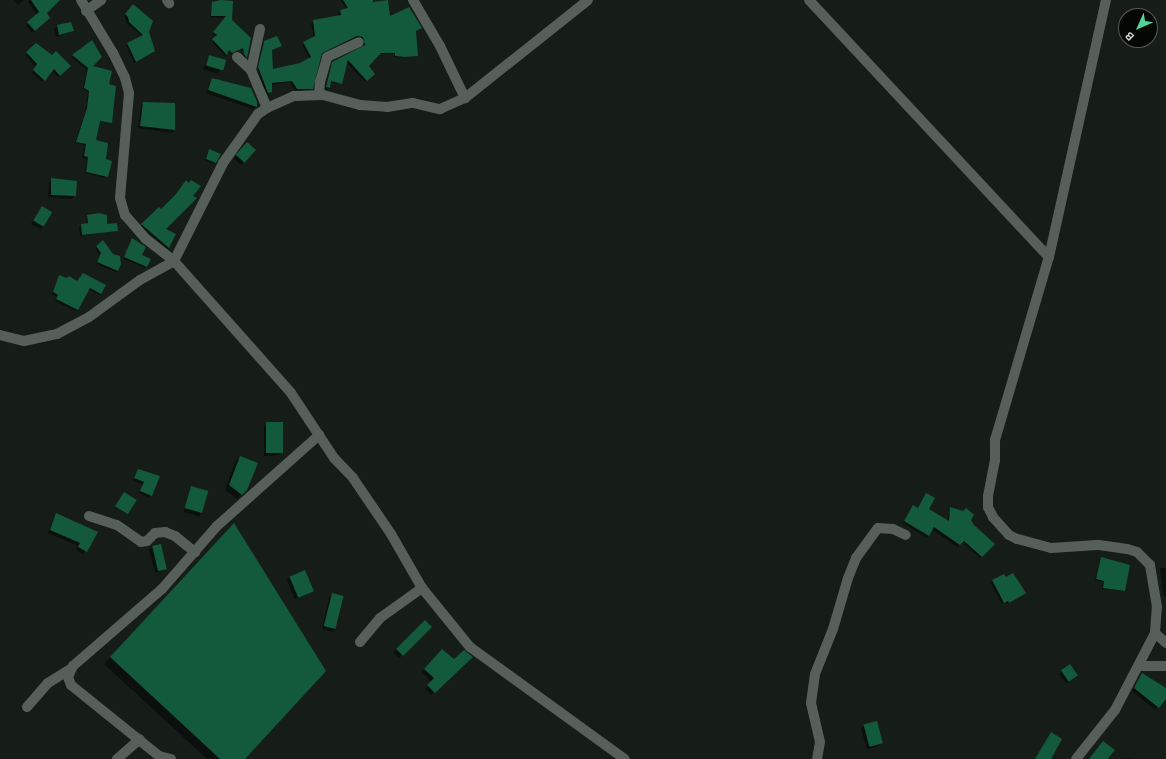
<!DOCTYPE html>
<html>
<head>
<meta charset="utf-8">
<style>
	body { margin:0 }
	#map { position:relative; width:1166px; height:759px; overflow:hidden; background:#161d19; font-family:Overpass,sans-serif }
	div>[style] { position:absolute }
	.shadow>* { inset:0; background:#0007; transform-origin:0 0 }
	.building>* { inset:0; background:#13593b; transform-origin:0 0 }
	.minor>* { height:10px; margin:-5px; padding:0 5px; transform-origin:5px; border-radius:5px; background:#565f5a }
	span { translate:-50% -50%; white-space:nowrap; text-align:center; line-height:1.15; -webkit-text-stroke:4px #050705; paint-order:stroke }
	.north { position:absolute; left:1118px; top:8px; width:40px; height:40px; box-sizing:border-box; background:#050705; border:1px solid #575a57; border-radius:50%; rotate:225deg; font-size:11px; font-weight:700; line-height:16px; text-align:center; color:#d1d6d3 }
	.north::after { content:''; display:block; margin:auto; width:14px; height:18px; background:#52d397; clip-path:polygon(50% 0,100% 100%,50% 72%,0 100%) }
</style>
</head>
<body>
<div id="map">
	<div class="shadow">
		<div style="clip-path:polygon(14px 0,24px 0,18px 5px)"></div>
		<div style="clip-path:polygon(30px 0,55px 0,45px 13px,47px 20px,32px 33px,26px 26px,37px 15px,28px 2px)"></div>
		<div style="clip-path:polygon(341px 0,372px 0,390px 17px,420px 28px,415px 31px,417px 56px,402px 58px,394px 57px,394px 54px,379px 54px,367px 66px,374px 74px,365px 82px,346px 62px,341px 83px,330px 83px,329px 88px,325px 89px,331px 65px,363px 47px,363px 41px,357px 37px,321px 53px,310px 90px,295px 91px,290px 82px,271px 85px,271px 92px,266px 94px,257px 74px,262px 44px,265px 42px,271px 50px,272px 70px,301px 64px,310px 59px,302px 45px,314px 38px,311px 23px,339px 17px,338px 13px,347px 9px)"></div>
		<div style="clip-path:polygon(213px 3px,250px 39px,245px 58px,242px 48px,230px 54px,228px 51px,225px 56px,212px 42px,216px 37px,212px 34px,226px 18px,210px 17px)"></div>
		<div style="clip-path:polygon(133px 5px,147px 32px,152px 52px,134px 63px,126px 45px,142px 36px,127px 24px,124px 16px)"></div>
		<div style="clip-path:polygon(57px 26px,73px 31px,56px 37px,54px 29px)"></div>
		<div style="clip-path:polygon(91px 41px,91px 67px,107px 85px,111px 122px,98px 122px,95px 141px,105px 160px,105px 178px,85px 173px,87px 159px,82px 158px,85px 145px,75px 143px,86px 110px,88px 92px,83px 89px,87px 70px,71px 57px)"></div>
		<div style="clip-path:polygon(36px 44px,52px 56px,69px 66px,58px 77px,52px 71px,42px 82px,32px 73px,36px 67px,25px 55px)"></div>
		<div style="clip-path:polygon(209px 56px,224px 61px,218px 74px,203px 69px)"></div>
		<div style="clip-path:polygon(212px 79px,251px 89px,256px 107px,253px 109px,206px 93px)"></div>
		<div style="clip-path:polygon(143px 103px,174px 104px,174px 130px,172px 133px,138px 128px,141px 106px)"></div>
		<div style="clip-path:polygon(244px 146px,254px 150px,241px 165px,234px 159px)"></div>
		<div style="clip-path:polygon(208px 152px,215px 162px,214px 164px,205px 160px)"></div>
		<div style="clip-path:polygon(52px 179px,75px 196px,72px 199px,48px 197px,49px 182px)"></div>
		<div style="clip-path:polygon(42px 207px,44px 226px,41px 229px,31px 224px)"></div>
		<div style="clip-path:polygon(159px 208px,169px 248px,167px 249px,141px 226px)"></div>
		<div style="clip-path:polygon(87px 216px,106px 225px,117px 231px,80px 236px,79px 227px,86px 225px)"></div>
		<div style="clip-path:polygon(131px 240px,141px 256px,149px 260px,145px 268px,124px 259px)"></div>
		<div style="clip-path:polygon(103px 242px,117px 271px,116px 272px,96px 264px,100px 255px,95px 248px)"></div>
		<div style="clip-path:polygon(81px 275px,101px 294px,99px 295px,88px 289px,76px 311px,55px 301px,57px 297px,52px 294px,60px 276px,77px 282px)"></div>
		<div style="clip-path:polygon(267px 423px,282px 452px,279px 455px,264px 456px,264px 426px)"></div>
		<div style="clip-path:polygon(240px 457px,246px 490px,237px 499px,225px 490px,235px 462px)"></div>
		<div style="clip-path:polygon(138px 470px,159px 477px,149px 498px,139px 493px,143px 485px,133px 480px)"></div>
		<div style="left:191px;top:487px;width:17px;height:26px;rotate:17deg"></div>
		<div style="clip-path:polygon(123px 495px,128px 513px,127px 514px,115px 508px)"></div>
		<div style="clip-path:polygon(913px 506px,928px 510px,947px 521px,951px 508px,969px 520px,993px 544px,980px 558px,962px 542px,957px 547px,932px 529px,927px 538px,903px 523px)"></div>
		<div style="clip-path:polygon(56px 514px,97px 533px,83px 554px,76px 550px,78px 546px,48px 533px)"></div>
		<div style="clip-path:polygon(228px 530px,244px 759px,207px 759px,104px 664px)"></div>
		<div style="clip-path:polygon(152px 547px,166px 568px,163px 571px,155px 573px,149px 550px)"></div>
		<div style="clip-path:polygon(1100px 559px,1124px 590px,1123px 591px,1102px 589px,1103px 582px,1095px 580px)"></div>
		<div style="clip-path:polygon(1160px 568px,1166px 568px,1166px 596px,1163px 596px)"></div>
		<div style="left:305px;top:571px;width:22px;height:20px;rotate:68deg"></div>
		<div style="clip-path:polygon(993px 581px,1025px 593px,1007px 604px,1005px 602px,1002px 604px,991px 583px)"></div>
		<div style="clip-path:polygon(332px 595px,336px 629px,333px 632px,322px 629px,329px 598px)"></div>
		<div style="left:425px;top:621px;width:8px;height:45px;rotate:45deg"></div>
		<div style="clip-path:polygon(439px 653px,454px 661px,471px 657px,431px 695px,425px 689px,432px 682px,422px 672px)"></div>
		<div style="clip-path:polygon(1062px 671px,1077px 676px,1066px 684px,1059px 674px)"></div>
		<div style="clip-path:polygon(1142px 674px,1166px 689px,1166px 697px,1155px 710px,1132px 691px)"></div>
		<div style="clip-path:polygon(864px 726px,882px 743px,879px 746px,867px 749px,861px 729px)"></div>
		<div style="clip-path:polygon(1133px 758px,1133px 759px,1119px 759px)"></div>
	</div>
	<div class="building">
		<div style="clip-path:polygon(31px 0,60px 0,47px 13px,50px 18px,35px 31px,27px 22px,39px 12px)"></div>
		<div style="clip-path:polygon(221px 0,233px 1px,232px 20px,251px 38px,247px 58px,244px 54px,243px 48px,232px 53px,229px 50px,227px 55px,212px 39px,217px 35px,213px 32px,226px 16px,211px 16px,212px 2px)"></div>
		<div style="clip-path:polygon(343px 0,373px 0,373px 2px,388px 0,390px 16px,409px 7px,422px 28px,416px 31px,418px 56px,405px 57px,395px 56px,395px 53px,381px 53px,369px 66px,375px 74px,367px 81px,348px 60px,342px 84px,331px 81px,330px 88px,326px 87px,332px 62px,365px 45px,363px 37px,357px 36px,322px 53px,313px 89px,297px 89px,292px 81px,272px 83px,272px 92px,268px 93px,258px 67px,264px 41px,277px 36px,282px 46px,272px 50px,273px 69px,300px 63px,311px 57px,303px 42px,315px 36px,313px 20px,341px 15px,340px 10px,348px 8px)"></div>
		<div style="clip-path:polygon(133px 4px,153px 21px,149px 32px,155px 51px,136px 62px,127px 43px,143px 35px,129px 22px,128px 17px,125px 14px)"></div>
		<div style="clip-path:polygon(71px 22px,74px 31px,59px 35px,57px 25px)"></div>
		<div style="clip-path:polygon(92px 40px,102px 57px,93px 66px,112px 71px,109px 84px,116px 86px,112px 123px,100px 121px,96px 140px,108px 143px,106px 159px,112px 161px,108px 177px,86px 172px,88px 157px,84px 156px,86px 144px,76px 142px,87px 108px,89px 91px,84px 88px,88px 68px,72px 55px)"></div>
		<div style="clip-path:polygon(36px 43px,52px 55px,56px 51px,71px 66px,60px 76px,54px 69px,45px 81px,33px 70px,37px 64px,26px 52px)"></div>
		<div style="left:209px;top:55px;width:18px;height:11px;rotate:16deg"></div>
		<div style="clip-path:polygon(212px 78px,251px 88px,257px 102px,257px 107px,208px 90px)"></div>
		<div style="clip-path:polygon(143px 102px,175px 103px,175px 130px,140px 126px)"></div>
		<div style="left:247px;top:142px;width:12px;height:17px;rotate:42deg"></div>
		<div style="clip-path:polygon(209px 149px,221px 154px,216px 163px,206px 159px)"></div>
		<div style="clip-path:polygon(51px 178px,77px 181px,76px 196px,51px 195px)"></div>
		<div style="clip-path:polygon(186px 180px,189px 183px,191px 180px,201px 186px,193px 196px,197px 198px,166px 229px,176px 234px,169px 248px,141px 224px,159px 207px,161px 209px,176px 194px)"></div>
		<div style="left:42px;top:206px;width:12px;height:17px;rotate:31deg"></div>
		<div style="clip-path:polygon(99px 213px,107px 215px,107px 224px,117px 223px,118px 231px,82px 235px,81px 224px,88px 223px,87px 215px)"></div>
		<div style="clip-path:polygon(132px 238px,146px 247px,142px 255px,151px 259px,147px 267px,124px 257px)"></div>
		<div style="clip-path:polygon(103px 240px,113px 254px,120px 256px,121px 264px,118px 271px,97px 262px,101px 253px,96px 246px)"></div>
		<div style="clip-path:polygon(83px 273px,106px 285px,101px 294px,90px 288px,78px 310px,56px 299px,58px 295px,53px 292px,59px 275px,67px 278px,69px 276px,77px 281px)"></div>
		<div style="left:266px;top:422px;width:17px;height:31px"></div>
		<div style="clip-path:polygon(240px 456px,258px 463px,247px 490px,242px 495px,229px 485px)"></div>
		<div style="clip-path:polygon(138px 469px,160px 476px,152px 496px,140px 491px,144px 482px,134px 478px)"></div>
		<div style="left:191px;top:486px;width:18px;height:23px;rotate:16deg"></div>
		<div style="left:124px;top:492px;width:15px;height:17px;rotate:32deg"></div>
		<div style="clip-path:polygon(926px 493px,935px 498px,929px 509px,949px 521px,950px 507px,963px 511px,966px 508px,974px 515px,971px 520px,974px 525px,995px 544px,982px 557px,964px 541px,960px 545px,934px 527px,929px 536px,904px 521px,913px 505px,918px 508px)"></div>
		<div style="clip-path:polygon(56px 513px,98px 532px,87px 552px,78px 547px,80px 543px,50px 530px)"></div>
		<div style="clip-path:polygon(234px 523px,326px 671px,245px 759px,220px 759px,110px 657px)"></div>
		<div style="left:161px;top:544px;width:26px;height:9px;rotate:77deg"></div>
		<div style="clip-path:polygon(1101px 557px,1130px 565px,1125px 591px,1103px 588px,1104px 581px,1096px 579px)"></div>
		<div style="left:305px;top:570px;width:23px;height:17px;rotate:67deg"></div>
		<div style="clip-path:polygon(1013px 573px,1026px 593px,1009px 603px,1008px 601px,1004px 603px,992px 580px,1004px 574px,1006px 577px)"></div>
		<div style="left:332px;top:593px;width:12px;height:34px;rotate:14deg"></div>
		<div style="left:425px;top:620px;width:10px;height:41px;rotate:45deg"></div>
		<div style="clip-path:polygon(442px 649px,454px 659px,464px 650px,473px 657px,435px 693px,427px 685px,434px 678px,424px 669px)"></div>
		<div style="left:1070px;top:664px;width:14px;height:11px;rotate:56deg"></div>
		<div style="clip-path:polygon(1142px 673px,1166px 688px,1166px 699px,1159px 708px,1134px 688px)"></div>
		<div style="left:877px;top:721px;width:23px;height:14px;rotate:75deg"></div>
		<div style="clip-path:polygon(1051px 732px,1062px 739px,1051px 759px,1035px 759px)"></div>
		<div style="clip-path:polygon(1103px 741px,1115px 750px,1110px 756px,1108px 759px,1089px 759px)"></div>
	</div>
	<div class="minor">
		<div style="left:81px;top:0;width:62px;rotate:58.9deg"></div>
		<div style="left:113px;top:53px;width:28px;rotate:64deg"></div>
		<div style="left:125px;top:78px;width:16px;rotate:75deg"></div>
		<div style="left:129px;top:93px;width:105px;rotate:94.9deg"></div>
		<div style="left:120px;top:198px;width:18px;rotate:74deg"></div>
		<div style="left:125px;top:215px;width:32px;rotate:49deg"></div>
		<div style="left:146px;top:239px;width:36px;rotate:38deg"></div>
		<div style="left:174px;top:261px;width:176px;rotate:48.4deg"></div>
		<div style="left:291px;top:393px;width:78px;rotate:56.5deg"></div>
		<div style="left:334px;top:458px;width:28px;rotate:46deg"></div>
		<div style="left:353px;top:478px;width:68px;rotate:55.8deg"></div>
		<div style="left:391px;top:534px;width:62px;rotate:60.1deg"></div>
		<div style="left:422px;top:588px;width:76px;rotate:50.9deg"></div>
		<div style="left:470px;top:647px;width:191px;rotate:35.9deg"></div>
		<div style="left:167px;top:0;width:4px;rotate:56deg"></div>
		<div style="left:413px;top:0;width:53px;rotate:59.6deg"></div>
		<div style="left:440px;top:46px;width:58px;rotate:64.3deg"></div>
		<div style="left:809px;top:0;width:352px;rotate:47deg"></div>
		<div style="left:86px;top:11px;width:19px;rotate:-36deg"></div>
		<div style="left:237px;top:57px;width:19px;rotate:43deg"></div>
		<div style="left:251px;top:70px;width:41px;rotate:67.2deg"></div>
		<div style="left:251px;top:70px;width:42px;rotate:-77.6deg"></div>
		<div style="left:319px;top:95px;width:13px;rotate:-86deg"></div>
		<div style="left:320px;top:82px;width:26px;rotate:-74deg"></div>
		<div style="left:327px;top:57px;width:35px;rotate:-25deg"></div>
		<div style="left:0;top:335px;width:25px;rotate:14deg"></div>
		<div style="left:24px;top:341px;width:34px;rotate:-12deg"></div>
		<div style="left:57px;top:334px;width:36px;rotate:-28deg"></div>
		<div style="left:89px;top:317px;width:63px;rotate:-36deg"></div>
		<div style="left:140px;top:280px;width:39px;rotate:-29deg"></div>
		<div style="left:174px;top:261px;width:110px;rotate:-63.4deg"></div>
		<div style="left:223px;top:163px;width:60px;rotate:-54.5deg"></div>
		<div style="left:258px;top:114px;width:11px;rotate:-34deg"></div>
		<div style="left:267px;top:108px;width:30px;rotate:-24deg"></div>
		<div style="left:294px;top:96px;width:29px;rotate:-2deg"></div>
		<div style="left:323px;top:95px;width:38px;rotate:15deg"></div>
		<div style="left:360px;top:105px;width:27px;rotate:4deg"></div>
		<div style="left:387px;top:107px;width:26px;rotate:-9deg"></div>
		<div style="left:413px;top:103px;width:28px;rotate:13deg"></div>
		<div style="left:440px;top:109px;width:27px;rotate:-24deg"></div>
		<div style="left:465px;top:98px;width:157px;rotate:-38.5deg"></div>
		<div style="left:89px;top:516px;width:29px;rotate:18deg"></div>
		<div style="left:117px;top:525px;width:29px;rotate:35deg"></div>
		<div style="left:141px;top:542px;width:6px;rotate:-9deg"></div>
		<div style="left:147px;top:541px;width:11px;rotate:-45deg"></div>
		<div style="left:155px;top:533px;width:10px;rotate:-6deg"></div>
		<div style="left:165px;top:532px;width:11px;rotate:22deg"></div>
		<div style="left:175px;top:536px;width:26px;rotate:39deg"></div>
		<div style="left:1155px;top:633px;width:15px;rotate:42deg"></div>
		<div style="left:360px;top:642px;width:31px;rotate:-50deg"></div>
		<div style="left:380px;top:618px;width:52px;rotate:-35.5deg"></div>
		<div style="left:1139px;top:666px;width:27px"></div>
		<div style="left:27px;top:707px;width:32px;rotate:-49deg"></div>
		<div style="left:48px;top:683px;width:28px;rotate:-32deg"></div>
		<div style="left:117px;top:759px;width:30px;rotate:-41deg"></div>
		<div style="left:171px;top:759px;width:12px;rotate:-166deg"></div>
		<div style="left:159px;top:756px;width:113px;rotate:-141.1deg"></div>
		<div style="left:71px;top:685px;width:9px;rotate:-111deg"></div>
		<div style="left:68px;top:677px;width:12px;rotate:-66deg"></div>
		<div style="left:73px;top:666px;width:118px;rotate:-40.9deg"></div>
		<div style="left:162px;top:589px;width:84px;rotate:-48.9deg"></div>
		<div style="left:217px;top:526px;width:137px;rotate:-41.7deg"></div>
		<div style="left:817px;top:759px;width:17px;rotate:-80deg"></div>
		<div style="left:820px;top:742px;width:40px;rotate:-103deg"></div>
		<div style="left:811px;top:703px;width:29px;rotate:-82deg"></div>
		<div style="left:815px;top:674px;width:48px;rotate:-68.2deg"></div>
		<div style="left:833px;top:629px;width:53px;rotate:-73.6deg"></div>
		<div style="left:848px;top:578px;width:22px;rotate:-68deg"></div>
		<div style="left:856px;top:558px;width:37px;rotate:-54deg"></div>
		<div style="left:878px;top:528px;width:15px;rotate:4deg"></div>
		<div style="left:893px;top:529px;width:14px;rotate:25deg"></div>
		<div style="left:1076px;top:759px;width:63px;rotate:-51.5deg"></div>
		<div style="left:1115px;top:710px;width:87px;rotate:-62.5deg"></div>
		<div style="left:1155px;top:633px;width:26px;rotate:-86deg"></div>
		<div style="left:1157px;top:607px;width:43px;rotate:-99.5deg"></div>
		<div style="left:1150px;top:565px;width:18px;rotate:-135deg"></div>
		<div style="left:1137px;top:552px;width:10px;rotate:-163deg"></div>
		<div style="left:1127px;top:549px;width:30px;rotate:-172deg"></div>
		<div style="left:1097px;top:545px;width:46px;rotate:176.3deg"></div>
		<div style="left:1051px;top:548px;width:35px;rotate:-165deg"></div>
		<div style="left:1017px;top:539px;width:9px;rotate:-153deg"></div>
		<div style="left:1009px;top:535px;width:24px;rotate:-132deg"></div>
		<div style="left:993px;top:517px;width:11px;rotate:-117deg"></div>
		<div style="left:988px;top:507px;width:11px;rotate:-90deg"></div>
		<div style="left:988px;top:496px;width:36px;rotate:-79deg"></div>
		<div style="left:995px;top:461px;width:21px;rotate:-90deg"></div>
		<div style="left:995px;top:440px;width:191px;rotate:-73.6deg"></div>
		<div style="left:1049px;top:257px;width:263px;rotate:-77.5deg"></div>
	</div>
	<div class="north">B</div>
</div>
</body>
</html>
